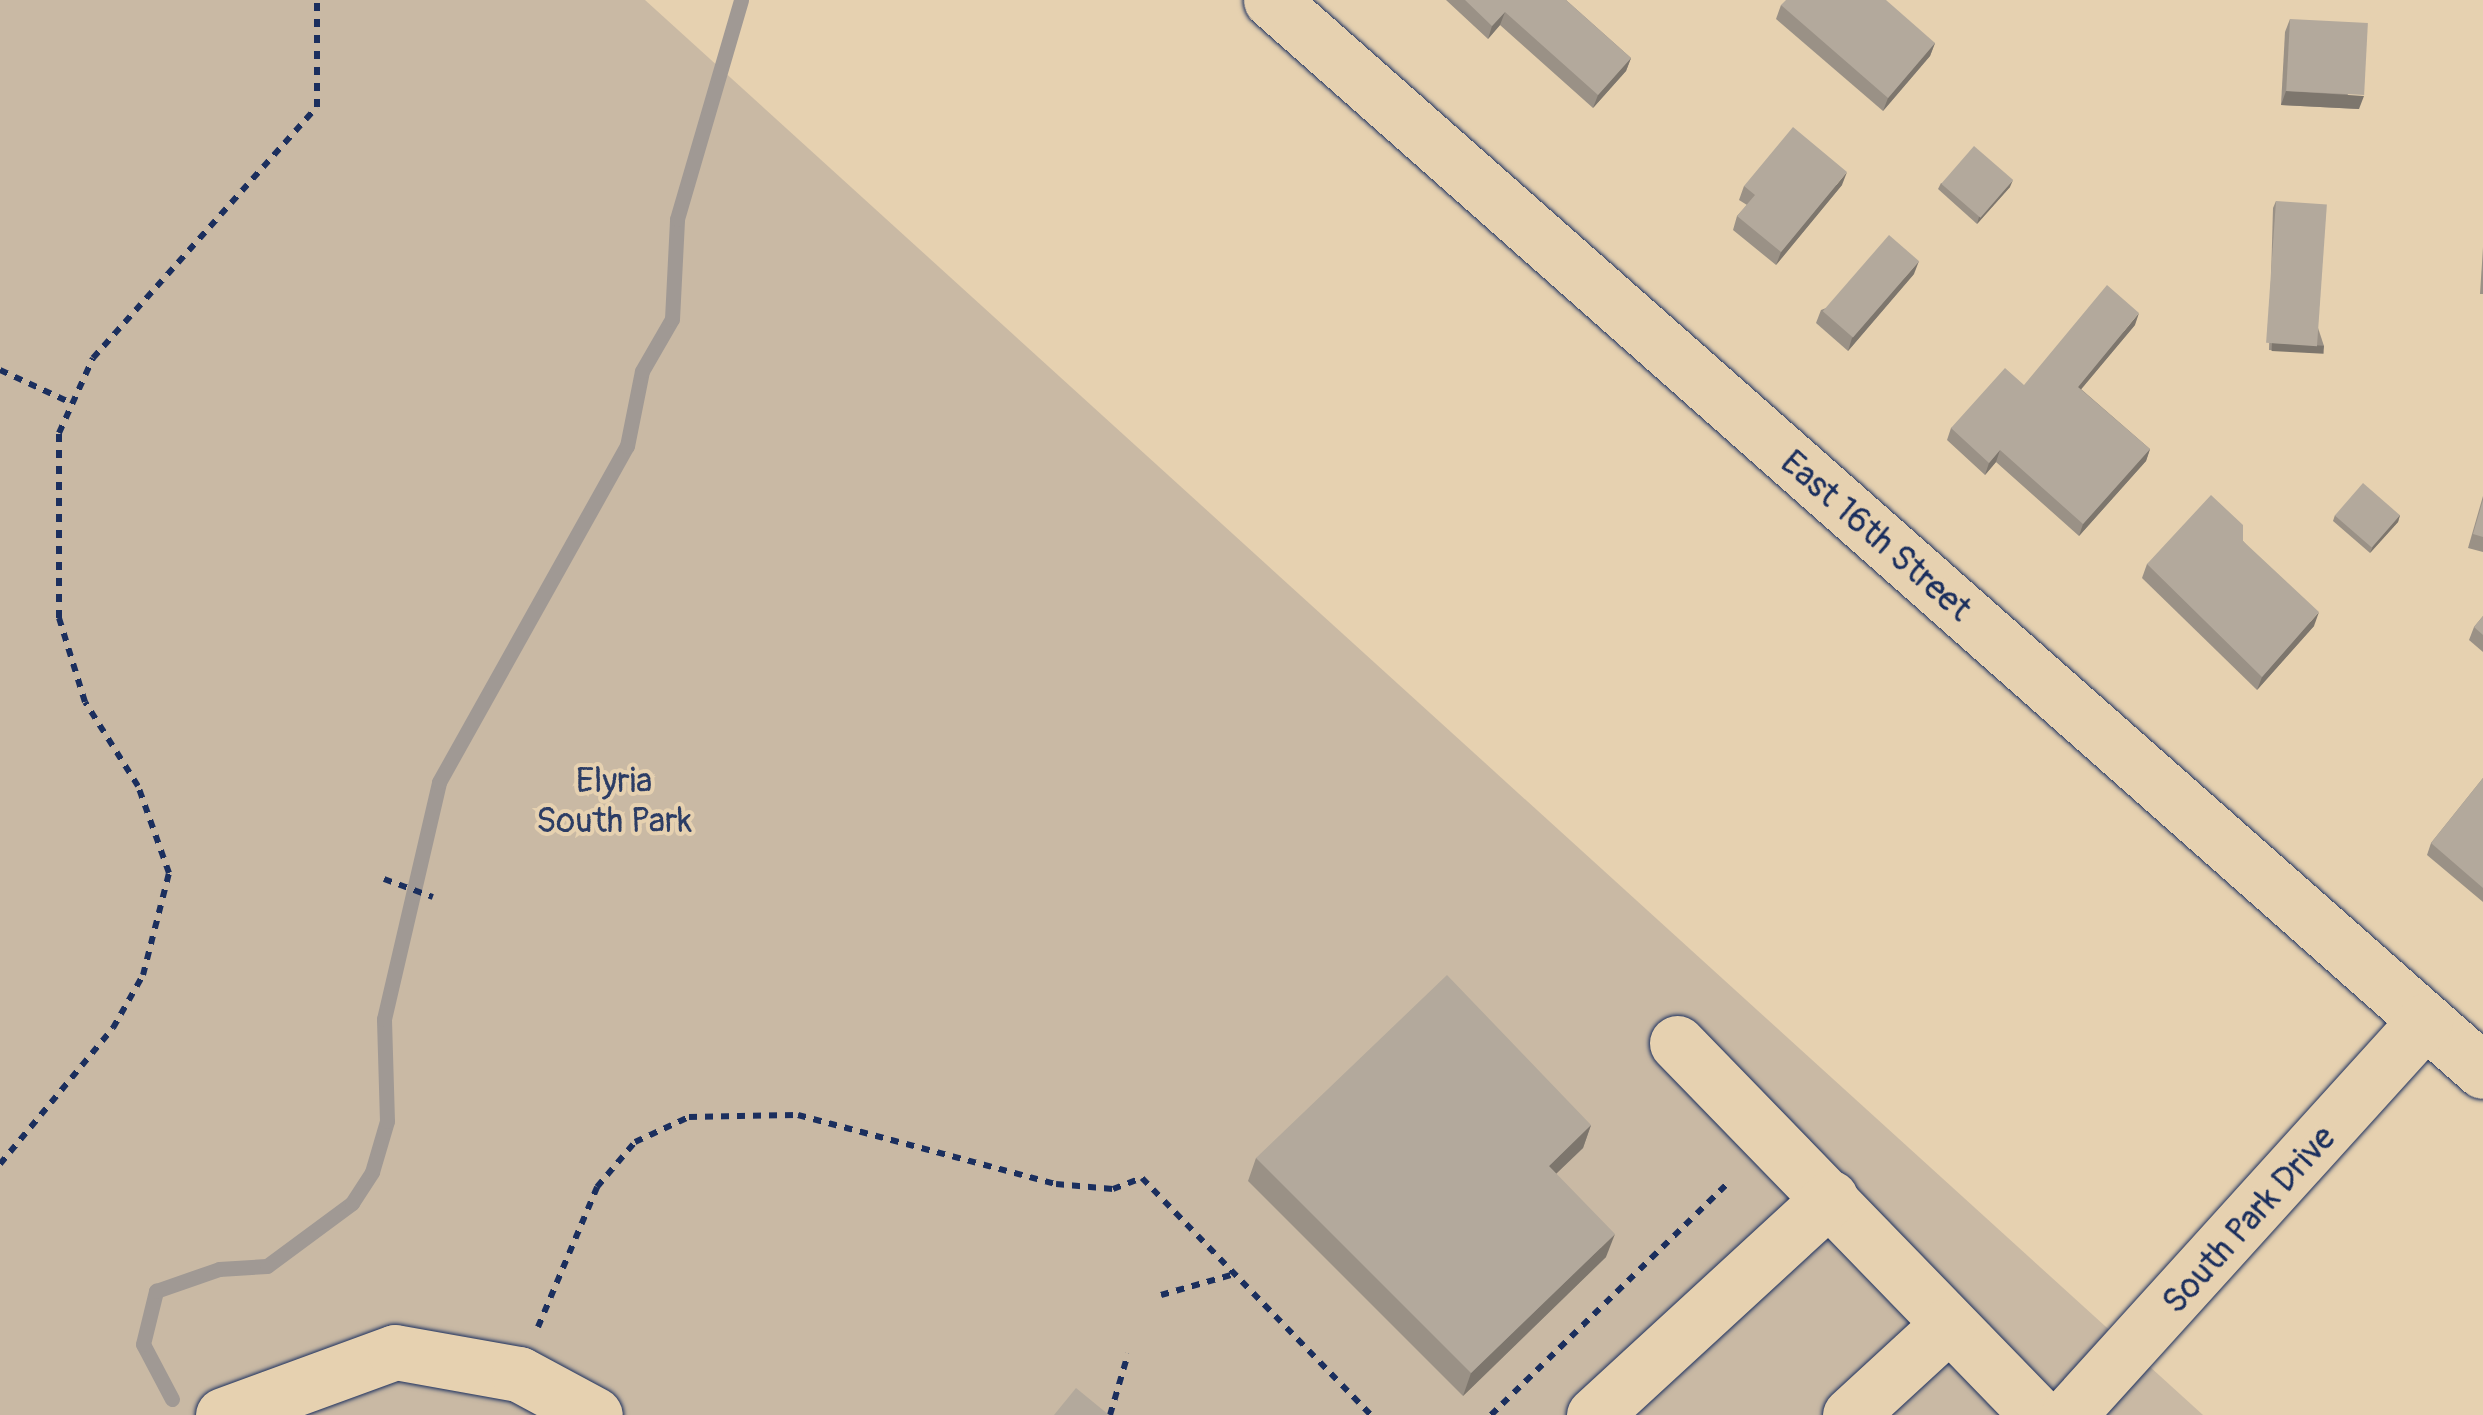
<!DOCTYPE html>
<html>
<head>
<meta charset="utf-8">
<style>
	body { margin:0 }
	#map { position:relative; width:2483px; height:1415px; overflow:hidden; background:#e6d1b0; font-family:Pangolin,sans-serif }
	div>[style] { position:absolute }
	.green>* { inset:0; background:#c9b9a4 }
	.stream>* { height:15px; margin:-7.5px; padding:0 7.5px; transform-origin:7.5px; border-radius:7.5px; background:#a09994 }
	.path>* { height:6px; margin-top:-3px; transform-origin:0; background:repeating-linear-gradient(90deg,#1b2f5e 0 8px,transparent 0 16px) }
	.roads { filter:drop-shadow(0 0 2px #1b2f5e) drop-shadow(0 0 2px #1b2f5e) }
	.minor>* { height:55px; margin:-27.5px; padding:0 27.5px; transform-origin:27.5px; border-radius:27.5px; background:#e6d1b0 }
	.wall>* { inset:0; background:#9a9186 }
	.shaded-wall>* { inset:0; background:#7d766d; transform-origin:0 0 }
	.building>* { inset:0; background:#b3a99c; transform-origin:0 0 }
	span { translate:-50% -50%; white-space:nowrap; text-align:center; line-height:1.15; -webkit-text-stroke:8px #e6d1b0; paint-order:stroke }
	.street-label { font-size:35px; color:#1b2f5e }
	.park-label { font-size:35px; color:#2c3d65 }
</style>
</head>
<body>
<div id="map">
	<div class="green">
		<div style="clip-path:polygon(0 0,645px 0,2203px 1415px,0 1415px)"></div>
	</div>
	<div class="stream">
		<div style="left:172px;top:1399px;width:62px;rotate:-117.8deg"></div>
		<div style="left:143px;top:1344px;width:55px;rotate:-76.2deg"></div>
		<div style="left:156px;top:1291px;width:67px;rotate:-19.2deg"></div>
		<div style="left:219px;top:1269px;width:48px;rotate:-3.6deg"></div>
		<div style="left:267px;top:1266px;width:106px;rotate:-36.5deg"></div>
		<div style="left:352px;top:1203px;width:37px;rotate:-57deg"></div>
		<div style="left:372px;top:1172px;width:53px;rotate:-73.6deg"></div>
		<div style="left:387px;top:1121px;width:102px;rotate:-91.7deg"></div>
		<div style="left:384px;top:1019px;width:243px;rotate:-76.9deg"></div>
		<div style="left:439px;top:782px;width:385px;rotate:-60.8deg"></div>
		<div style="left:627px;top:446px;width:76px;rotate:-78.7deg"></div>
		<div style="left:642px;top:371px;width:60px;rotate:-60deg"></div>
		<div style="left:672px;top:319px;width:100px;rotate:-87.1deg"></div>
		<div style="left:677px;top:219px;width:228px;rotate:-73.7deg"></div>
	</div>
	<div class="path">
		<div style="left:0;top:370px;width:78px;rotate:24.9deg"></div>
		<div style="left:384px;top:879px;width:52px;rotate:20.2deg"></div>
		<div style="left:0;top:1164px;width:177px;rotate:-50.3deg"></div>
		<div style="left:113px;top:1028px;width:61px;rotate:-60.5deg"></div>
		<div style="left:143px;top:975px;width:105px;rotate:-75.7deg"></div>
		<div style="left:169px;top:873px;width:92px;rotate:-109.6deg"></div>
		<div style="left:138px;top:786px;width:99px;rotate:-122.2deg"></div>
		<div style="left:85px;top:702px;width:88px;rotate:-107.2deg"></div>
		<div style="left:59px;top:618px;width:185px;rotate:-90deg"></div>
		<div style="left:59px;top:433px;width:82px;rotate:-65.6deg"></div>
		<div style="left:93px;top:358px;width:336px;rotate:-48.3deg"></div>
		<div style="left:317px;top:107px;width:107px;rotate:-90deg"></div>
		<div style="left:1161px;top:1295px;width:76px;rotate:-16deg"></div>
		<div style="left:538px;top:1327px;width:152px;rotate:-67.1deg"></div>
		<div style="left:597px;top:1187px;width:59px;rotate:-49.8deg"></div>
		<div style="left:635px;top:1142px;width:60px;rotate:-24.8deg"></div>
		<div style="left:689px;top:1117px;width:109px;rotate:-1.1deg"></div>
		<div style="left:798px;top:1115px;width:267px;rotate:15deg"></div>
		<div style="left:1056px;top:1184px;width:57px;rotate:5deg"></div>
		<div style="left:1113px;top:1189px;width:31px;rotate:-21deg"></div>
		<div style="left:1142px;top:1178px;width:330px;rotate:46deg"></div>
		<div style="left:1110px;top:1415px;width:64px;rotate:-73.6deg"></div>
		<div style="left:1491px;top:1415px;width:334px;rotate:-44.4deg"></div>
	</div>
	<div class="roads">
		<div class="minor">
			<div style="left:1271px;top:0;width:1617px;rotate:41.47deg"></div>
			<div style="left:1677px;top:1043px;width:518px;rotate:45.86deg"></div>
			<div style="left:223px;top:1415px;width:183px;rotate:-20.1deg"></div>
			<div style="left:395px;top:1352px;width:126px;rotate:10.1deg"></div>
			<div style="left:519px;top:1374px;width:86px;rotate:28.3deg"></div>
			<div style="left:1594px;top:1415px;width:321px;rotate:-42.6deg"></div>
			<div style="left:1850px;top:1415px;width:134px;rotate:-42.6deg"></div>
			<div style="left:2068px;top:1415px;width:532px;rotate:-47.82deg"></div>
		</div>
	</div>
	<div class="wall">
		<div style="clip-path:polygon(1446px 0,1566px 0,1631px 58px,1626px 71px,1593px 108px,1500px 25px,1488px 39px)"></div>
		<div style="clip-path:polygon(1781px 5px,1935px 43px,1930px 56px,1883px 111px,1776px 19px)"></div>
		<div style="clip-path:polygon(2290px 19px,2359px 109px,2281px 105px,2285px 32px)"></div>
		<div style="clip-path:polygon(1941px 183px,2010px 187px,1977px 224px,1938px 189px)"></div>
		<div style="clip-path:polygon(1842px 185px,1776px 265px,1733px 230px,1737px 216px,1747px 205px,1739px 200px,1744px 186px)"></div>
		<div style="clip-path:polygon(2276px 201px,2324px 346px,2322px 353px,2269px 350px,2273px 208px)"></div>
		<div style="clip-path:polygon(2483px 247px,2483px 294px,2480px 294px)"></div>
		<div style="clip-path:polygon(1914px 274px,1848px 351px,1816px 323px,1821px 310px)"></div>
		<div style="clip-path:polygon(2135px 325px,2081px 389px,2150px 449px,2146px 461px,2079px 536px,1996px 462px,1985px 475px,1947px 440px,1951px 428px)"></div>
		<div style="clip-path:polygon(2483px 496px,2483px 552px,2468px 548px)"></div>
		<div style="clip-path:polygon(2335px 515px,2400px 515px,2398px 522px,2370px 553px,2333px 521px)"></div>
		<div style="clip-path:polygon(2243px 541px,2314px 626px,2257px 690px,2142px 578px,2147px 564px)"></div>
		<div style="clip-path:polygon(2483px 616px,2483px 652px,2469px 640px,2474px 627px)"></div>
		<div style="clip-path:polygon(2483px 778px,2483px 902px,2427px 855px,2431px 843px)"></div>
		<div style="clip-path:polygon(1591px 1125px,1583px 1148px,1556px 1174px,1606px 1257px,1463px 1396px,1248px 1181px,1256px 1158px)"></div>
	</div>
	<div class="shaded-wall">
		<div style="clip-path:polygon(1505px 12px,1500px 25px,1488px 39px,1492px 26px)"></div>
		<div style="clip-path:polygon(1935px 43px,1930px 56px,1883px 111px,1888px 98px)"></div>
		<div style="clip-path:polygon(1631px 58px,1626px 71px,1593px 108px,1598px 95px)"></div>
		<div style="clip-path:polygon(2286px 91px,2364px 96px,2359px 109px,2281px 105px)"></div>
		<div style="clip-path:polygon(1847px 172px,1842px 185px,1776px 265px,1781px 252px)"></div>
		<div style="clip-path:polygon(2013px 180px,2010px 187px,1977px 224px,1979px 217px)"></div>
		<div style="clip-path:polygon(1919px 261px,1914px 274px,1848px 351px,1852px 338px)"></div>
		<div style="clip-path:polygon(2139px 313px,2135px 325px,2073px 399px,2078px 387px)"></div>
		<div style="left:2272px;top:343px;width:52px;height:8px;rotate:3deg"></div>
		<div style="clip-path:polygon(2150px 449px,2146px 461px,2079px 536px,2083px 524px)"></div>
		<div style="clip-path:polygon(2000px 450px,1996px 462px,1985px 475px,1989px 463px)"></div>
		<div style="clip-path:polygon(2400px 515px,2398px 522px,2370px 553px,2373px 546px)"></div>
		<div style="clip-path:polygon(2319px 612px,2314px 626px,2257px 690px,2262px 677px)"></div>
		<div style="clip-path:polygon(1591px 1125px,1583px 1148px,1540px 1189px,1549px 1166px)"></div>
		<div style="clip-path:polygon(1615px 1234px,1606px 1257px,1463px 1396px,1471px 1373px)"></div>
	</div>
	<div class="building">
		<div style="clip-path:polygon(1465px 0,1566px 0,1631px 58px,1598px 95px,1505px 12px,1492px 26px)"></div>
		<div style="clip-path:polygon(1786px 0,1886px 0,1935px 43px,1888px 98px,1781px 5px)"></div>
		<div style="left:2290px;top:19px;width:78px;height:72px;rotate:3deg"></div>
		<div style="clip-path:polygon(1793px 127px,1847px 172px,1781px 252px,1737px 216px,1755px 195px,1744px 186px)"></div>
		<div style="left:1974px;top:146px;width:52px;height:50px;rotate:41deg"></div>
		<div style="left:2276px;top:201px;width:51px;height:142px;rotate:4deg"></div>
		<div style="left:1889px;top:235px;width:40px;height:101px;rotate:41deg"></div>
		<div style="clip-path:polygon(2107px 285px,2139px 313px,2078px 387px,2150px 449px,2083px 524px,2000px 450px,1989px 463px,1951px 428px,2005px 368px,2024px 385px)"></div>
		<div style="left:2363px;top:483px;width:49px;height:43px;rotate:41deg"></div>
		<div style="clip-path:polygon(2211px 495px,2243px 525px,2243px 541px,2319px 612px,2262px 677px,2147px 564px)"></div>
		<div style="clip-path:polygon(2483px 500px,2483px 537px,2473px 534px)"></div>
		<div style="clip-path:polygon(2483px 616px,2483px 635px,2474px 627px)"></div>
		<div style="clip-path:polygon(2483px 778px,2483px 888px,2431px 843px)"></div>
		<div style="clip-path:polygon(1447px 975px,1591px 1125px,1549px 1166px,1615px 1234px,1471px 1373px,1256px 1158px)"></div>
		<div style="clip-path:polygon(1076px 1388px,1109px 1415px,1054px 1415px)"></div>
	</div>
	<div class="street-label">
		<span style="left:1876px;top:536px;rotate:41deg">East 16th Street</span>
		<span style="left:2249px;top:1220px;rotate:-48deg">South Park Drive</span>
	</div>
	<div class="park-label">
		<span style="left:614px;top:801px">Elyria<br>South Park</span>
	</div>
</div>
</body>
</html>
